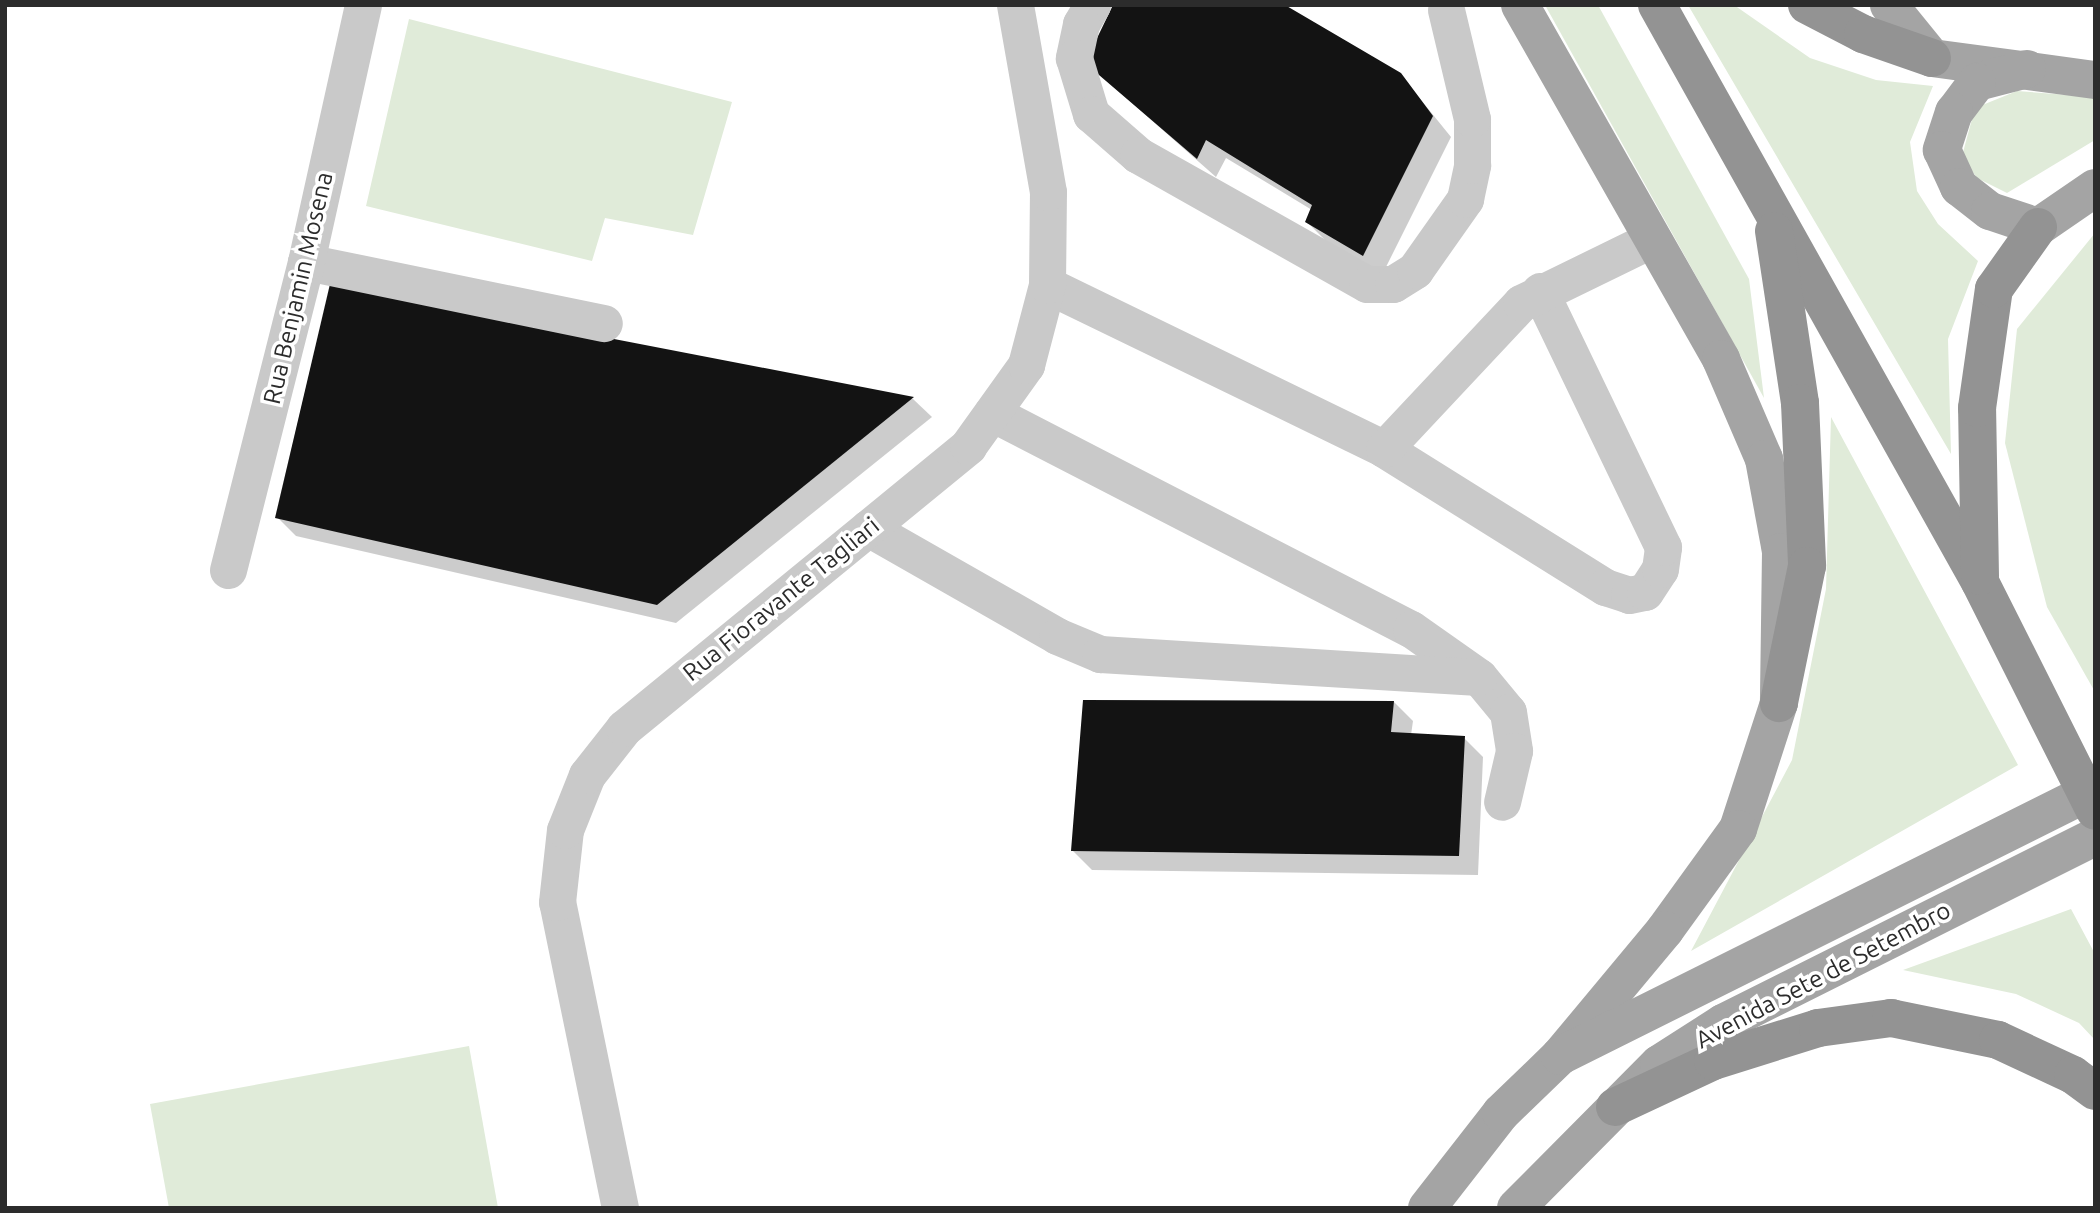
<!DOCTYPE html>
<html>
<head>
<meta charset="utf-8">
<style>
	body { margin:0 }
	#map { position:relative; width:2100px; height:1213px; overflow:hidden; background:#fff; font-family:Ubuntu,sans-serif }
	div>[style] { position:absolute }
	.green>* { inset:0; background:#e0ebd9 }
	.shadow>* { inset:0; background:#0003 }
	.building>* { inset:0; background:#131313 }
	.minor>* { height:37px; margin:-18.5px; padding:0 18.5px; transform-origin:18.5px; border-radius:18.5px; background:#c9c9c9 }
	.major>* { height:38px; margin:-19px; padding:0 19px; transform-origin:19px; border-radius:19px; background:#a4a4a4 }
	.highway>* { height:38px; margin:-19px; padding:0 19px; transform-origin:19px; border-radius:19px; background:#939393 }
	span { translate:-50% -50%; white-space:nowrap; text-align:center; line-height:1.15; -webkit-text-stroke:7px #fff; paint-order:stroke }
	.street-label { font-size:24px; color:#2c2c2c }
	.frame { position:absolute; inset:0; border:7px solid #2c2c2c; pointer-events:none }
</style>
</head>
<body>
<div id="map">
	<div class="green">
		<div style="clip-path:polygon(1545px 5px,1598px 5px,1749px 279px,1764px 398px)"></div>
		<div style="clip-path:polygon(1688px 5px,1734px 5px,1810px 58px,1876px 80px,1933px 86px,1910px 142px,1917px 191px,1938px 224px,1978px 261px,1948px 339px,1951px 454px)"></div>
		<div style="clip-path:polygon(409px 19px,732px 102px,693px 235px,605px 218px,592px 261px,366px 206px)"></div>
		<div style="clip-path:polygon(2017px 91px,2095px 97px,2095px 140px,2007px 193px,1977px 178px,1962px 156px,1975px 108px)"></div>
		<div style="clip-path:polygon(2095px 233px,2095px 692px,2047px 607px,2005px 443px,2017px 329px)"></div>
		<div style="clip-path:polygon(1831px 417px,2018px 765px,1691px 951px,1792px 760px,1826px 589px)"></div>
		<div style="clip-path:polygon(2071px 909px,2095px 954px,2095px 1040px,2079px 1023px,2016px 994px,1903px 970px)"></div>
		<div style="clip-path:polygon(469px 1046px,498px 1208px,169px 1208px,150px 1104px)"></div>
	</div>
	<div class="shadow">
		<div style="clip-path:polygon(1400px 74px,1451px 137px,1383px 273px,1326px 241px,1307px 222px,1312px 210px,1226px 158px,1216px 177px,1107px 81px)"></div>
		<div style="clip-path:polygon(331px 286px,913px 399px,932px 417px,676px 623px,296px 536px,277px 517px)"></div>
		<div style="clip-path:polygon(1394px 702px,1413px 721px,1411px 735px,1464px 738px,1483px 757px,1478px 875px,1092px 870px,1073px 851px)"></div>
	</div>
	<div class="building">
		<div style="clip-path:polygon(1113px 5px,1285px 5px,1401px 73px,1433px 116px,1363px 256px,1305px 222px,1312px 205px,1206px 140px,1197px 159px,1085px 63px)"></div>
		<div style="clip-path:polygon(330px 284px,914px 397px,657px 605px,275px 518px)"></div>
		<div style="clip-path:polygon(1083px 700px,1394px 701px,1391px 732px,1465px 736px,1459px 856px,1071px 851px)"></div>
	</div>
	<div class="minor">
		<div style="left:1092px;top:5px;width:22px;rotate:120deg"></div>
		<div style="left:1081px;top:24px;width:35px;rotate:102deg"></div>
		<div style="left:1074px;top:58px;width:59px;rotate:73.1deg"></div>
		<div style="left:1091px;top:114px;width:62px;rotate:41.1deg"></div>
		<div style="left:1138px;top:155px;width:263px;rotate:29.4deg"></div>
		<div style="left:1367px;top:284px;width:26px"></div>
		<div style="left:1393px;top:284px;width:26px;rotate:-32deg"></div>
		<div style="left:1415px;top:270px;width:87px;rotate:-54.8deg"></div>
		<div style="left:1465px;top:199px;width:35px;rotate:-78deg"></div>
		<div style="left:1472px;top:165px;width:46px;rotate:-90deg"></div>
		<div style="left:1472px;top:119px;width:112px;rotate:-103.4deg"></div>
		<div style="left:306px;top:262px;width:304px;rotate:11.6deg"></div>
		<div style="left:1047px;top:285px;width:375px;rotate:25.9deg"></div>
		<div style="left:1384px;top:449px;width:261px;rotate:32deg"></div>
		<div style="left:1605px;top:587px;width:25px;rotate:18deg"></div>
		<div style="left:1629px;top:595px;width:16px;rotate:-11deg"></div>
		<div style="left:1645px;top:592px;width:27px;rotate:-57deg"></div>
		<div style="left:1660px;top:569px;width:22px;rotate:-82deg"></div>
		<div style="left:1663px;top:547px;width:284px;rotate:-115.7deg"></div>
		<div style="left:992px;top:413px;width:471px;rotate:27.3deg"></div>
		<div style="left:1411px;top:629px;width:83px;rotate:35.2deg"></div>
		<div style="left:1479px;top:677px;width:45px;rotate:50.4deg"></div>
		<div style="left:1508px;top:712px;width:39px;rotate:81deg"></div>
		<div style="left:1514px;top:751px;width:52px;rotate:103.2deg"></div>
		<div style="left:1384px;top:449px;width:200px;rotate:-46.8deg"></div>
		<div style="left:1521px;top:303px;width:146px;rotate:-26deg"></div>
		<div style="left:868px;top:528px;width:218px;rotate:29.7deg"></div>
		<div style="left:1057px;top:636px;width:47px;rotate:22.7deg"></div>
		<div style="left:1100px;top:654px;width:379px;rotate:3.5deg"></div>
		<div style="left:228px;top:570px;width:318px;rotate:-75.8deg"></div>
		<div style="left:306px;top:262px;width:263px;rotate:-77.5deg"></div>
		<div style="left:620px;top:1208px;width:312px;rotate:-101.6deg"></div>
		<div style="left:557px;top:902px;width:72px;rotate:-83.7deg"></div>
		<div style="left:565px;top:830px;width:59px;rotate:-68.2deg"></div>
		<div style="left:587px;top:775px;width:60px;rotate:-51.8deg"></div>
		<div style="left:624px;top:728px;width:445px;rotate:-39.3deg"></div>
		<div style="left:968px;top:446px;width:100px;rotate:-54.4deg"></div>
		<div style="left:1026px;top:365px;width:83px;rotate:-75.3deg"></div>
		<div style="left:1047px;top:285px;width:93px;rotate:-89.4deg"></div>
		<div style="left:1048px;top:192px;width:190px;rotate:-100deg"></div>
	</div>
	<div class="major">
		<div style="left:1520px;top:5px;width:407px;rotate:60.4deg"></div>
		<div style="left:1721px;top:359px;width:109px;rotate:66.7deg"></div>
		<div style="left:1764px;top:459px;width:95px;rotate:79.6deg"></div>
		<div style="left:1781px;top:552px;width:151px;rotate:90.8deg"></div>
		<div style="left:1779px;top:703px;width:133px;rotate:108deg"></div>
		<div style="left:1738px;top:829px;width:125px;rotate:125.9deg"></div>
		<div style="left:1665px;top:930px;width:164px;rotate:129.8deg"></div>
		<div style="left:1889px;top:5px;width:68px;rotate:50.9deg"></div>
		<div style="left:1932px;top:58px;width:164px;rotate:7.7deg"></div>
		<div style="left:2027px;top:69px;width:52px;rotate:165.4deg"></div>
		<div style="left:1977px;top:82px;width:38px;rotate:127deg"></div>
		<div style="left:1954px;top:112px;width:40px;rotate:108deg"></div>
		<div style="left:1942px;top:150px;width:41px;rotate:65.3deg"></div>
		<div style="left:1959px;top:187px;width:39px;rotate:38deg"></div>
		<div style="left:1990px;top:211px;width:51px;rotate:18.4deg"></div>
		<div style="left:2038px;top:227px;width:69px;rotate:-34.4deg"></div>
		<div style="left:1427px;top:1208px;width:120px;rotate:-52.1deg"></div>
		<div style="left:1501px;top:1113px;width:82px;rotate:-44deg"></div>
		<div style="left:1560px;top:1056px;width:598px;rotate:-26.52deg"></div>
		<div style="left:1516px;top:1208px;width:203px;rotate:-45.2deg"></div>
		<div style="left:1659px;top:1064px;width:76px;rotate:-32.6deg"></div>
		<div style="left:1723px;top:1023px;width:416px;rotate:-26.6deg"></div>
	</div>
	<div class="highway">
		<div style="left:1657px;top:5px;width:661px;rotate:60.76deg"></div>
		<div style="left:1980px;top:582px;width:256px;rotate:63.3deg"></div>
		<div style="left:1807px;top:5px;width:63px;rotate:27.4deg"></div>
		<div style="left:1863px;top:34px;width:73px;rotate:19.2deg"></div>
		<div style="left:1774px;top:231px;width:174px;rotate:81.4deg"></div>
		<div style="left:1800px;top:403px;width:163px;rotate:87.5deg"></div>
		<div style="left:1807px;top:566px;width:140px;rotate:101.6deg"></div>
		<div style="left:1980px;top:576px;width:168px;rotate:-91deg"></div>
		<div style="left:1977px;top:408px;width:120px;rotate:-81.9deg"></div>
		<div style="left:1994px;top:289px;width:76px;rotate:-54.6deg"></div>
		<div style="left:1615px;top:1107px;width:108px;rotate:-25.1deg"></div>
		<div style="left:1713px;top:1061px;width:110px;rotate:-17.4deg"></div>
		<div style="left:1818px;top:1028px;width:74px;rotate:-7.8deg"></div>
		<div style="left:1891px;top:1018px;width:109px;rotate:11.6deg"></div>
		<div style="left:1998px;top:1040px;width:83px;rotate:25deg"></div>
		<div style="left:2073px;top:1075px;width:27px;rotate:36deg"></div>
	</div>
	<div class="street-label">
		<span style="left:298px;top:288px;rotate:-77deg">Rua Benjamin Mosena</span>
		<span style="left:781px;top:599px;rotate:-39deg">Rua Fioravante Tagliari</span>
		<span style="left:1823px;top:975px;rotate:-28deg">Avenida Sete de Setembro</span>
	</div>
	<div class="frame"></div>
</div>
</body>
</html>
